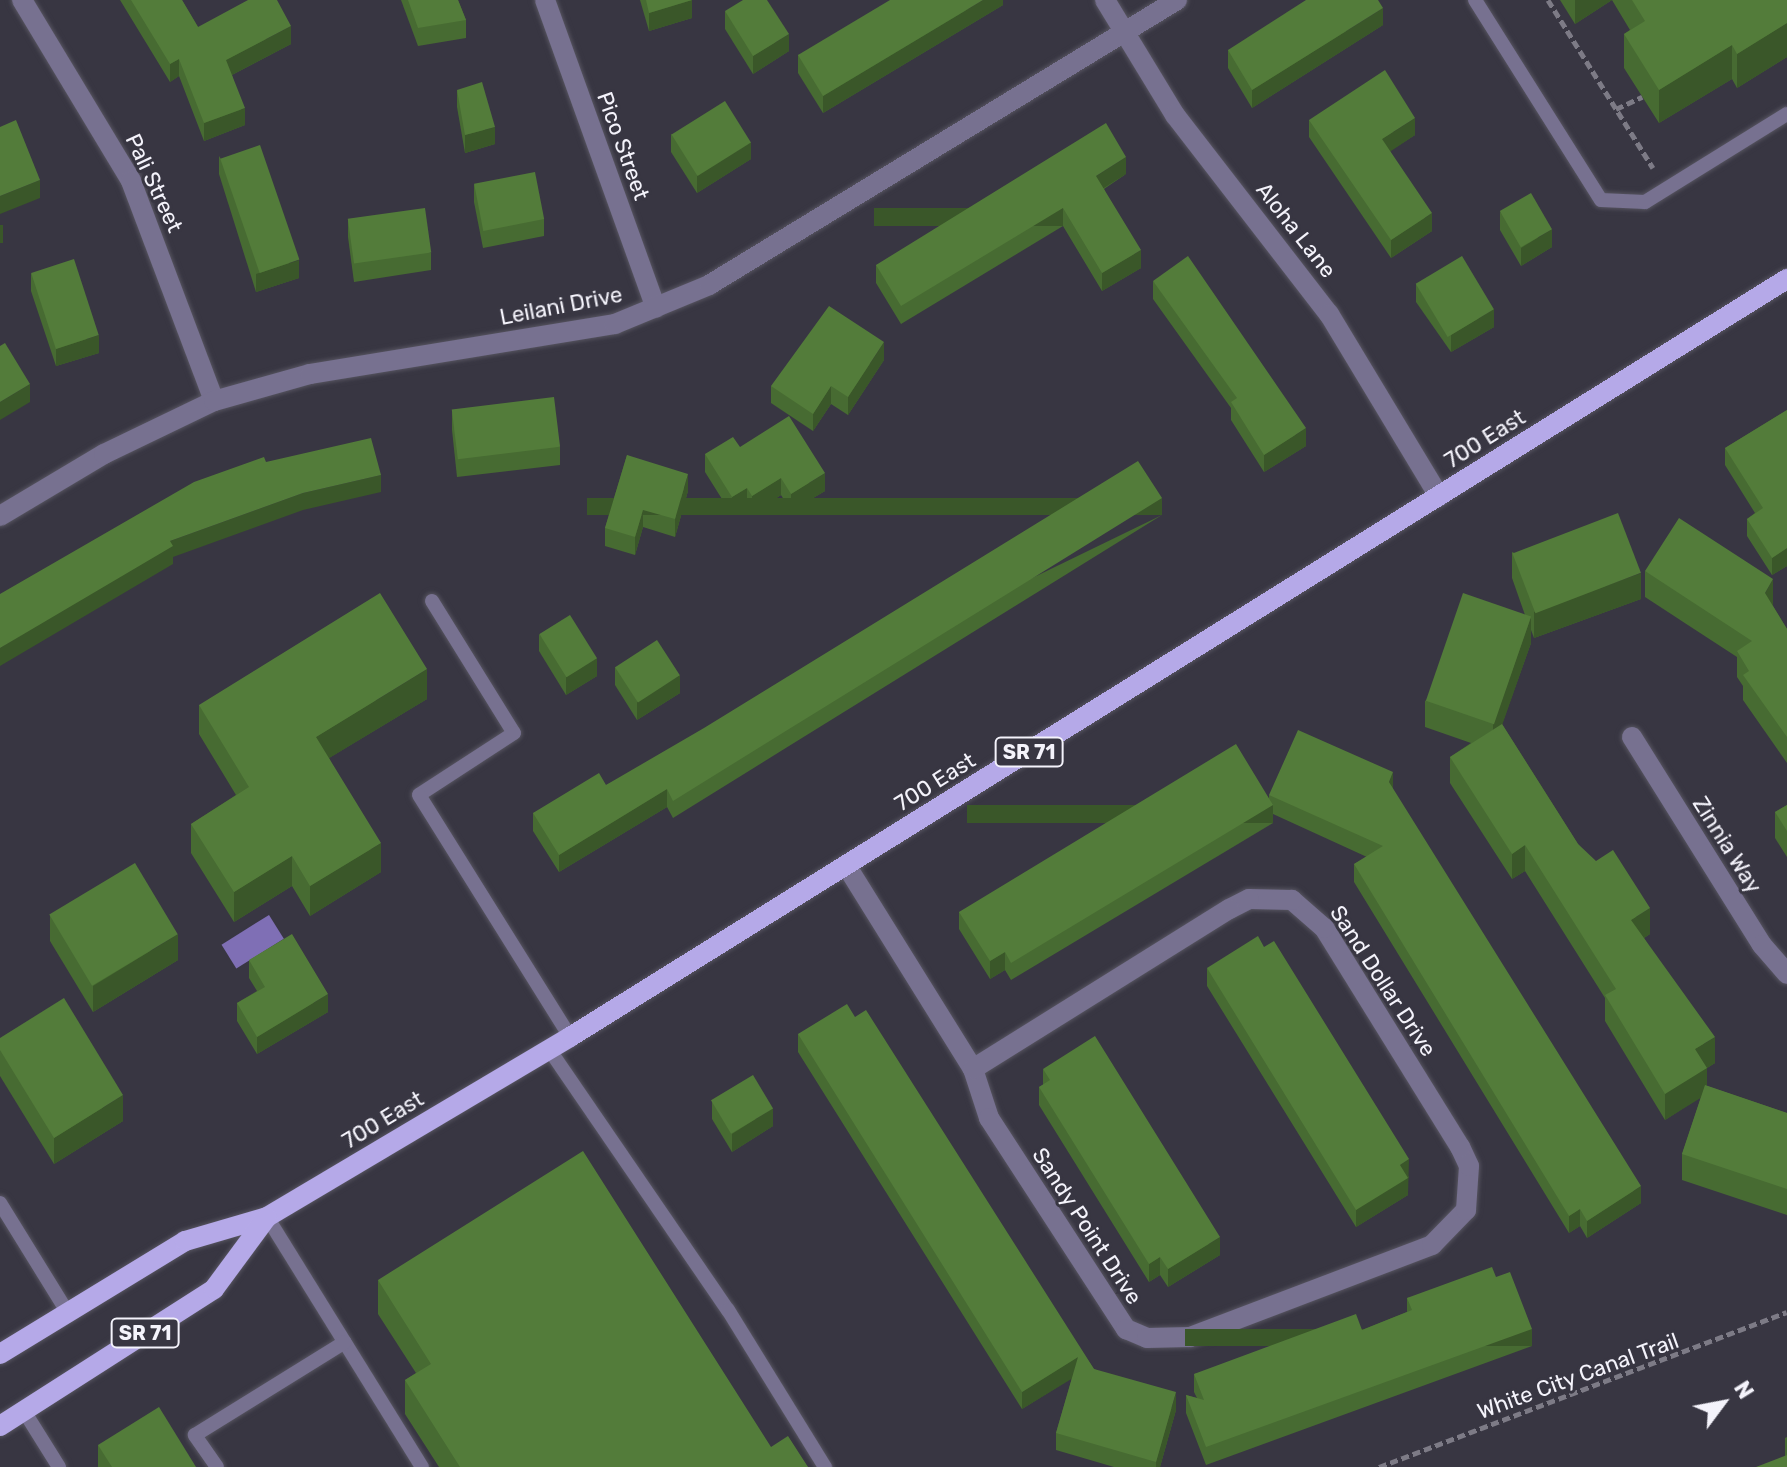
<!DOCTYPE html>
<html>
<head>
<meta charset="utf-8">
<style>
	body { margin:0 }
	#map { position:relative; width:1787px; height:1467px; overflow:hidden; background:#383642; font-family:Rubik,sans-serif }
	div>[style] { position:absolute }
	.water>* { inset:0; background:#7f6fb5; transform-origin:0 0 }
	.path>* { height:5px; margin-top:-2.5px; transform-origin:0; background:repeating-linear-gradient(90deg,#7d7b86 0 8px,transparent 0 12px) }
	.roads { filter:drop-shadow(0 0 2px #565460) drop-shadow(0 0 2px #565460) }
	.lane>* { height:14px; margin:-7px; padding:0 7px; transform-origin:7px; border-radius:7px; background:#777190 }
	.street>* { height:20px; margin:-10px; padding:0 10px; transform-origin:10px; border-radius:10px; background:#777190 }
	.primary>* { height:20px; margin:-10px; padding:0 10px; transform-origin:10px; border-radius:10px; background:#b5a9e8 }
	.wall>* { inset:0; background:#476b32 }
	.shaded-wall>* { inset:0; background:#3a5729; transform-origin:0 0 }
	.building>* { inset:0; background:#537c3a; transform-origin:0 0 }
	span { translate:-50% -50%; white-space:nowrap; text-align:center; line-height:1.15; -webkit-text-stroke:6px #383642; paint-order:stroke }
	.shield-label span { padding:2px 6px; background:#383642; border:2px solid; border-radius:6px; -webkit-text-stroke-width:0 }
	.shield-label { font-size:20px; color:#f4f3fb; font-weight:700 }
	.street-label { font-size:22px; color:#f4f3fb }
	.north { position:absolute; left:1683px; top:1363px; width:80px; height:80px; -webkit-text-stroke:6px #383642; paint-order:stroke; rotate:58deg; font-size:22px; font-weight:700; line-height:32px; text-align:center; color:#f4f3fb }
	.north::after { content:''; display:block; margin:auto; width:28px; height:36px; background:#f4f3fb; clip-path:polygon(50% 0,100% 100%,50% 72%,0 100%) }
</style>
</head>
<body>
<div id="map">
	<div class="water">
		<div style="left:269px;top:915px;width:28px;height:56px;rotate:58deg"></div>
	</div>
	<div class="path">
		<div style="left:1548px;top:0;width:198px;rotate:58deg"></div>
		<div style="left:1616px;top:109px;width:29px;rotate:-25deg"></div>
		<div style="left:1379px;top:1467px;width:436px;rotate:-20.8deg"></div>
	</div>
	<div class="roads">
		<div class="lane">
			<div style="left:1475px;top:0;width:236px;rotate:57.8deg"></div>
			<div style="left:1601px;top:200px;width:44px;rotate:2.6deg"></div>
			<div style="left:1645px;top:202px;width:167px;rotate:-31.8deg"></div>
			<div style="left:432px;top:601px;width:155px;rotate:58.2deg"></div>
			<div style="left:514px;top:733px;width:113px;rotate:146.9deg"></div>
			<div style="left:419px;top:795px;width:285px;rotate:58deg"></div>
			<div style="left:549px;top:1049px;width:316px;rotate:55.6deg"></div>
			<div style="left:728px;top:1310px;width:185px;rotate:58.3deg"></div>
			<div style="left:0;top:1203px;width:129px;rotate:58.3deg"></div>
			<div style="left:267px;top:1217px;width:294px;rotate:58.2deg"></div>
			<div style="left:24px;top:1411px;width:66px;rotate:58deg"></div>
			<div style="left:217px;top:1467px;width:39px;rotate:-125deg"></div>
			<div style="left:195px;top:1435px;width:176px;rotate:-31.8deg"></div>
		</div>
		<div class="street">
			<div style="left:22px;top:0;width:211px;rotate:58.9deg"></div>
			<div style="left:131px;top:181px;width:235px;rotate:69.3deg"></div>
			<div style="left:545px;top:0;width:327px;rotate:70.2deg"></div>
			<div style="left:1105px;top:0;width:135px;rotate:58.7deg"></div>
			<div style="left:1175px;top:115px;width:252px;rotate:52.3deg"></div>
			<div style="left:1329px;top:314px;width:213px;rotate:58.9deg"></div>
			<div style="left:0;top:516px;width:121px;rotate:-30.8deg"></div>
			<div style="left:104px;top:454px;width:122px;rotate:-25.7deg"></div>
			<div style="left:214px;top:401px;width:100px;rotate:-15.7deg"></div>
			<div style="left:310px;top:374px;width:309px;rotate:-9.3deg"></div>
			<div style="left:615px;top:324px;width:102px;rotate:-22.5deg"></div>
			<div style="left:709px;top:285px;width:548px;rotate:-31.34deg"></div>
			<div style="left:1632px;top:737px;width:245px;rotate:58deg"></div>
			<div style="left:1762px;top:945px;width:38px;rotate:49deg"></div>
			<div style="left:846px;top:865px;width:240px;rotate:58.1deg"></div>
			<div style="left:973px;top:1069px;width:52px;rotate:71.9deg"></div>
			<div style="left:989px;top:1118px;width:252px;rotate:57deg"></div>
			<div style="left:1126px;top:1329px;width:23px;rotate:23deg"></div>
			<div style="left:1147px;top:1338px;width:43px;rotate:-1.3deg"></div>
			<div style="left:1190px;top:1337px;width:259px;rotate:-20.8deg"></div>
			<div style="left:1432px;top:1245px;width:49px;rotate:-45.8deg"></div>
			<div style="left:1466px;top:1210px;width:44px;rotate:-86.1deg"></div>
			<div style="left:1469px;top:1166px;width:21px;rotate:-115deg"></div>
			<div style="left:1460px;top:1147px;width:258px;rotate:-121.8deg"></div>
			<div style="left:1324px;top:928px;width:43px;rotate:-138.8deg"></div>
			<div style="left:1292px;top:900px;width:43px;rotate:-178.7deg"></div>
			<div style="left:1249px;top:899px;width:22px;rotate:153deg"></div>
			<div style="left:1229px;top:909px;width:302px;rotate:148deg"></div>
		</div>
		<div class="primary">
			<div style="left:0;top:1354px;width:217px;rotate:-31.4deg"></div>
			<div style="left:185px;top:1241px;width:85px;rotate:-16.3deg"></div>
			<div style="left:267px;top:1217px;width:352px;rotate:-30.7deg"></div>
			<div style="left:570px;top:1037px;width:1434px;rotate:-31.92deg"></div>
			<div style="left:0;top:1426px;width:254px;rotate:-32.6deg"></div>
			<div style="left:214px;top:1289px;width:89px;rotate:-53.6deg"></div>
		</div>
	</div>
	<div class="wall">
		<div style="clip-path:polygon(120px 0,182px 0,198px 27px,291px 44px,232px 75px,245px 125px,204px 141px,179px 76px,170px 82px)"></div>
		<div style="clip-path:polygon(401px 0,458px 0,466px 20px,466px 38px,418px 46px)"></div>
		<div style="clip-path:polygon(640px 0,692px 0,692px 18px,649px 31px)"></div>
		<div style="clip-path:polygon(1003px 0,1003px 5px,823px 113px,798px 73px,798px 55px)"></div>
		<div style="clip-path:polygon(1560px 0,1787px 0,1787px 57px,1737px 88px,1732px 79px,1659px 123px,1624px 68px,1624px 34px,1630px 30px,1612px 0,1575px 24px)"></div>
		<div style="clip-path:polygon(725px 11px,789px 51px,753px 74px,725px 29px)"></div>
		<div style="clip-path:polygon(1383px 25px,1252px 108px,1228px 68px,1228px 50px)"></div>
		<div style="clip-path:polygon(457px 90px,495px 144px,465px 153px,457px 107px)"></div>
		<div style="clip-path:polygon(1309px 120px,1415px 135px,1390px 151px,1432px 231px,1391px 258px,1309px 137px)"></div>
		<div style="clip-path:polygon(671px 134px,751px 159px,697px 193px,671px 152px)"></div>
		<div style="clip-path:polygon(219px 156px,299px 278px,256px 292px,219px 174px)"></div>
		<div style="clip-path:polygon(1126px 174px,1104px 189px,1141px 268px,1102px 291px,1063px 226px,901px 324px,876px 283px,876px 265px)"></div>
		<div style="clip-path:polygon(474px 184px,544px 219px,544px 236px,483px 248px,474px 202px)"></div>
		<div style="clip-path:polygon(1500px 212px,1552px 247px,1521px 266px,1500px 230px)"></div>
		<div style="clip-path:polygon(348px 219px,431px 253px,431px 270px,354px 282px,348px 237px)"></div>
		<div style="clip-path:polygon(31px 273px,99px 353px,56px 366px,31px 291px)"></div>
		<div style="clip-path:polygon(1153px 281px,1306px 446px,1264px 472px,1231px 420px,1231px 408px,1153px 299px)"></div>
		<div style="clip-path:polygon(1416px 284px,1494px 327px,1451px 352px,1416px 302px)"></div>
		<div style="clip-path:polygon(884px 360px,848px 415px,831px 404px,813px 431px,771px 403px,771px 386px)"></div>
		<div style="clip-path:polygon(1787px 410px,1787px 566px,1772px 575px,1747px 536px,1747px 519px,1755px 513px,1725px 465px,1725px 448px)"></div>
		<div style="clip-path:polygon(452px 412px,560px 447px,560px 465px,457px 477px,452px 430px)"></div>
		<div style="clip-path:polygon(740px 447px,825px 491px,791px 511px,781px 495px,752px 514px,747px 505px,732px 515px,705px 472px,705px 454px)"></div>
		<div style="clip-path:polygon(627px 455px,688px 491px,675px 537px,643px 527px,635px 555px,605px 546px,605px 528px)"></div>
		<div style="clip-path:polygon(1162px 515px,673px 818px,667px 807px,559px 872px,533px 831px,533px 813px,606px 785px)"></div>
		<div style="clip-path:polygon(1512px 552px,1641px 599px,1534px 638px,1531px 630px,1531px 643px,1502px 724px,1578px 844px,1650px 934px,1644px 938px,1715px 1063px,1707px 1068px,1707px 1086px,1787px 1113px,1787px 1215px,1682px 1180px,1682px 1154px,1701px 1097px,1665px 1120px,1605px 1021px,1605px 998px,1525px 871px,1512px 879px,1450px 783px,1450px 757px,1471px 743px,1425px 727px,1425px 701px,1525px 615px,1512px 578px)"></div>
		<div style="clip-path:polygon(1645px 571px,1773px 605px,1773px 606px,1787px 629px,1787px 763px,1743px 700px,1743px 686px,1737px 677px,1737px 657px,1645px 597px)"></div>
		<div style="clip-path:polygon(539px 634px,597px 676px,566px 695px,539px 651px)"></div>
		<div style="clip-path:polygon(615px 667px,680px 693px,637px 720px,615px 685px)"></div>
		<div style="clip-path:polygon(427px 699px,329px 758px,381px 872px,310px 916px,292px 886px,234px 922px,191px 853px,191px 824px,236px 795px,199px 734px,199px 705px)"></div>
		<div style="clip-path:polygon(1393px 790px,1641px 1203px,1587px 1238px,1580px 1226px,1569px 1233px,1354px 882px,1354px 864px,1367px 857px,1273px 814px,1273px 823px,1011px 980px,1005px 970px,990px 979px,959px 929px,959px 912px,1269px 799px,1269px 795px)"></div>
		<div style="clip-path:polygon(1787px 805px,1787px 857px,1775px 838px,1775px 812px)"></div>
		<div style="clip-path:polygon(50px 915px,178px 960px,93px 1012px,50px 941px)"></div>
		<div style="clip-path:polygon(249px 960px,328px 1012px,257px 1054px,237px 1021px,237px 1003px,257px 991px,249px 978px)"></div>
		<div style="clip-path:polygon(1207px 968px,1409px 1177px,1408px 1178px,1408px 1195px,1356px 1227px,1207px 986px)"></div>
		<div style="clip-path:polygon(855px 1017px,1094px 1369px,1176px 1410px,1160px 1467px,1114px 1467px,1056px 1450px,1056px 1433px,1072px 1378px,1022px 1409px,798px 1052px,798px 1034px)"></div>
		<div style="clip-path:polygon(0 1038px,123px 1121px,54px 1164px,0 1076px)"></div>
		<div style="clip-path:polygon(1043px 1069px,1220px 1255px,1168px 1287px,1160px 1275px,1149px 1282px,1039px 1105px,1039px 1087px,1043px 1085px)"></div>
		<div style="clip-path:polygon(712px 1101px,773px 1126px,732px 1152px,712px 1119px)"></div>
		<div style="clip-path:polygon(1496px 1277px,1532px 1346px,1206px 1465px,1186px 1413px,1186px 1395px,1197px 1398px,1194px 1392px,1194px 1374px,1362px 1330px,1407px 1312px,1407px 1298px)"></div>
		<div style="clip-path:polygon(378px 1280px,771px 1447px,808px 1467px,439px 1467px,405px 1414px,405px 1380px,416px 1373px,378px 1314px)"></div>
		<div style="clip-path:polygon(1787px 1437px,1787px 1467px,1785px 1456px,1785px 1438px)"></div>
		<div style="clip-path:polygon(98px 1445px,196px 1467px,98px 1467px)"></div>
	</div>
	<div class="shaded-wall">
		<div style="clip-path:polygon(692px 0,692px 18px,649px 31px,649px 13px)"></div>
		<div style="clip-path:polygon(983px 0,1003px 0,1003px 5px,823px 113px,823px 96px)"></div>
		<div style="clip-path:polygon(1575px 0,1612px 0,1575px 24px)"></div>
		<div style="clip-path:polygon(1383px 8px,1383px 25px,1252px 108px,1252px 90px)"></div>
		<div style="clip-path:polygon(1787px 23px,1787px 57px,1737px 88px,1737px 54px)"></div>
		<div style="clip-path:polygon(291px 26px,291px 44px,226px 78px,226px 60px)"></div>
		<div style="clip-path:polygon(789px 34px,789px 51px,753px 74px,753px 56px)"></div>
		<div style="clip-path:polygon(1732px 45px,1732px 79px,1659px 123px,1659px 90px)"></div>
		<div style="clip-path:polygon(179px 59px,179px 76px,170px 82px,170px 64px)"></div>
		<div style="clip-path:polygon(245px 108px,245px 125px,204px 141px,204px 123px)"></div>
		<div style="clip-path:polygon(1415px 118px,1415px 135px,1382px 157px,1382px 139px)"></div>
		<div style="clip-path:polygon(495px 127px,495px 144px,465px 153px,465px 135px)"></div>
		<div style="clip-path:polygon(751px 142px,751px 159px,697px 193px,697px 175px)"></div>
		<div style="clip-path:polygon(1126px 157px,1126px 174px,1096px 193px,1096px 176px)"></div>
		<div style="clip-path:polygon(40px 180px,40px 198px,0 214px,0 196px)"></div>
		<div style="left:1063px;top:208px;width:18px;height:189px;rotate:90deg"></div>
		<div style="clip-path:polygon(1432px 213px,1432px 231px,1391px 258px,1391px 240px)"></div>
		<div style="left:3px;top:225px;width:18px;height:3px;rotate:90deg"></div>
		<div style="clip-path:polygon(1552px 229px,1552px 247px,1521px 266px,1521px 248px)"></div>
		<div style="clip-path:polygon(1141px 250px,1141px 268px,1102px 291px,1102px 273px)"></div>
		<div style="clip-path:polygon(299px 260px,299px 278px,256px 292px,256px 274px)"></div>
		<div style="clip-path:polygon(1494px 309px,1494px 327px,1451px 352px,1451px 335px)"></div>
		<div style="clip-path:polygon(99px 335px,99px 353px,56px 366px,56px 349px)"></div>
		<div style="clip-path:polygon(884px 342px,884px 360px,848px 415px,848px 397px)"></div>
		<div style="clip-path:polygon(30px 384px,30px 402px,0 420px,0 402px)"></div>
		<div style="clip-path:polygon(831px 386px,831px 404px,813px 431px,813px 414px)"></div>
		<div style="clip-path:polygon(1306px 428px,1306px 446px,1264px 472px,1264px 455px)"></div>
		<div style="clip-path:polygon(825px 473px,825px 491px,791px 511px,791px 494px)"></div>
		<div style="clip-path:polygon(688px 474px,688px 491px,675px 537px,675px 519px)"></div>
		<div style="clip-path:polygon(381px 475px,381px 492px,303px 510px,173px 557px,173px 564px,0 666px,0 648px,170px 541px,303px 493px)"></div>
		<div style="clip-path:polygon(781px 478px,781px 495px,752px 514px,752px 496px)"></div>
		<div style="clip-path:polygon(747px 488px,747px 505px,732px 515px,732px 497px)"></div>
		<div style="left:1162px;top:498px;width:17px;height:575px;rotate:90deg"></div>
		<div style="clip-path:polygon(643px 510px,643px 527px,635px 555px,635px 537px)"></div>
		<div style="clip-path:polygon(1787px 548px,1787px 566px,1772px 575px,1772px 558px)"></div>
		<div style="clip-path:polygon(1641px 573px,1641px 599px,1534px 638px,1534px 612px)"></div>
		<div style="clip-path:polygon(1773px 579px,1773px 605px,1765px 619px,1765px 593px)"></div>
		<div style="clip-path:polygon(1531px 617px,1531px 643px,1493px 751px,1493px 725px)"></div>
		<div style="clip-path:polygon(597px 658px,597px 676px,566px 695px,566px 677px)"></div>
		<div style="clip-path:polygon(427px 669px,427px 699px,316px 766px,316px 737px)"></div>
		<div style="clip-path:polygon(680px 675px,680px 693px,637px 720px,637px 702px)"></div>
		<div style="clip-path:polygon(1393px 772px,1393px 790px,1389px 782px)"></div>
		<div style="clip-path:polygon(667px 789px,667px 807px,559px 872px,559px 855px)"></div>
		<div style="left:1273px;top:805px;width:18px;height:306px;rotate:90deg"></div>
		<div style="clip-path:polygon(381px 843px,381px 872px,310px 916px,310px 886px)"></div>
		<div style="clip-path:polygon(1525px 845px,1525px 871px,1512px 879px,1512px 854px)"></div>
		<div style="clip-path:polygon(292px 856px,292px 886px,234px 922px,234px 892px)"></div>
		<div style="clip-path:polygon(1650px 908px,1650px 934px,1631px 946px,1631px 920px)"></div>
		<div style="clip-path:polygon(178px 934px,178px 960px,93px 1012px,93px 986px)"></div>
		<div style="clip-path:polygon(1005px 952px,1005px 970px,990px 979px,990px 961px)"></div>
		<div style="clip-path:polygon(328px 994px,328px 1012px,257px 1054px,257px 1037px)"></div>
		<div style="clip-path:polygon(1715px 1037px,1715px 1063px,1707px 1068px,1707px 1094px,1665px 1120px,1665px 1094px,1695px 1049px)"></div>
		<div style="clip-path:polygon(123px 1095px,123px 1121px,54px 1164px,54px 1138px)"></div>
		<div style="clip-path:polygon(773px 1108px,773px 1126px,732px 1152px,732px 1134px)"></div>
		<div style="clip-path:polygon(1409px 1159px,1408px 1195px,1356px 1227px,1356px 1210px,1400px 1165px)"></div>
		<div style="clip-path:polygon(1641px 1186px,1641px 1203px,1587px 1238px,1587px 1221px)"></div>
		<div style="clip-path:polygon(1580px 1209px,1580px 1226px,1569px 1233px,1569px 1216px)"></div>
		<div style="clip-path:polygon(1220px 1237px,1220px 1255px,1168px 1287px,1168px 1269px)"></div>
		<div style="clip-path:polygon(1160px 1257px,1160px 1275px,1149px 1282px,1149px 1264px)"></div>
		<div style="left:1532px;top:1329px;width:17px;height:347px;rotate:90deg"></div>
		<div style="clip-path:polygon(1078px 1357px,1078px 1375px,1022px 1409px,1022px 1392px)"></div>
		<div style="clip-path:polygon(1176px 1392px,1176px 1410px,1160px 1467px,1156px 1467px,1156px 1462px)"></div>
	</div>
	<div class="building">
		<div style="clip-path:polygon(131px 0,182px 0,198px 27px,248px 0,277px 0,291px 26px,226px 60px,245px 108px,204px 123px,179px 59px,170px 64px)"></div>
		<div style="clip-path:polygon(408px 0,458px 0,466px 20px,418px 28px)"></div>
		<div style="clip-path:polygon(646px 0,692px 0,649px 13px)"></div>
		<div style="clip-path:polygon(743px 0,767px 0,789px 34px,753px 56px,725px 11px)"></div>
		<div style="clip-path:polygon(890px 0,983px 0,823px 96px,798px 55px)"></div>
		<div style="clip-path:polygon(1306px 0,1378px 0,1383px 8px,1252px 90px,1228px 50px)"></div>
		<div style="clip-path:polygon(1632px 0,1787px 0,1787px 23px,1737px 54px,1732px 45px,1659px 90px,1624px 34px,1645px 21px)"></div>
		<div style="clip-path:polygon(1385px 70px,1415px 118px,1382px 139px,1432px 213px,1391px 240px,1309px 120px)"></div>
		<div style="clip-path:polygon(482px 82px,495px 127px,465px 135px,457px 90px)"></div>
		<div style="left:725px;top:101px;width:49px;height:63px;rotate:58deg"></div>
		<div style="clip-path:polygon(16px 120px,40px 180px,0 196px,0 127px)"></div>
		<div style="clip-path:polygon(1106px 123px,1126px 157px,1096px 176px,1141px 250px,1102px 273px,1063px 208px,901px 306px,876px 265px)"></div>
		<div style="left:260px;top:145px;width:121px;height:42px;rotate:71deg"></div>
		<div style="left:535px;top:172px;width:48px;height:62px;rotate:79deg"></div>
		<div style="left:1531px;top:193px;width:42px;height:36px;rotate:60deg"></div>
		<div style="left:425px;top:208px;width:45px;height:78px;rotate:82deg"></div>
		<div style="clip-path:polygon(1188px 256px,1306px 428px,1264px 455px,1231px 402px,1237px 398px,1153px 281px)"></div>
		<div style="left:1462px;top:256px;width:62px;height:54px;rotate:59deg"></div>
		<div style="left:74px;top:259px;width:80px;height:45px;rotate:72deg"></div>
		<div style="clip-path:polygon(829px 306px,884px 342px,848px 397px,831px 386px,813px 414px,771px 386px)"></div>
		<div style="clip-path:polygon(5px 343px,30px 384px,0 402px,0 346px)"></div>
		<div style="left:554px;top:397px;width:50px;height:103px;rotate:83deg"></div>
		<div style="clip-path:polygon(1787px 410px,1787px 548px,1772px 558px,1747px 519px,1763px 508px,1725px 448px)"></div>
		<div style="clip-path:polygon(789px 416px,825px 473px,791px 494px,781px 478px,752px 496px,747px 488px,732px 497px,705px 454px,733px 437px,740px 447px)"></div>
		<div style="clip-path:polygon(371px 438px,381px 475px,303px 493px,170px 541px,173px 546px,0 648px,0 594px,194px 482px,264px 457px,266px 462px)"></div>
		<div style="clip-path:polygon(627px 455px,688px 474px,675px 519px,643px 510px,635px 537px,605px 528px)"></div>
		<div style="clip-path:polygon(1138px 461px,1162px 498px,673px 801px,667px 789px,559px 855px,533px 813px,599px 773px,606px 785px,704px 728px)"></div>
		<div style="left:1618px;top:513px;width:64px;height:113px;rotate:69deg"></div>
		<div style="clip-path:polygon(1679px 518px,1773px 579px,1765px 593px,1787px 629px,1787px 737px,1743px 675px,1749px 671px,1737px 651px,1752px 641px,1645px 571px)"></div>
		<div style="clip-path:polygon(380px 593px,427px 669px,316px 737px,381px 843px,310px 886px,292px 856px,234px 892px,191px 824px,249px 787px,199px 705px)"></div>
		<div style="left:1463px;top:593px;width:72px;height:114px;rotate:19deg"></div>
		<div style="left:570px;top:615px;width:51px;height:36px;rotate:58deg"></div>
		<div style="left:657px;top:640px;width:42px;height:50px;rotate:57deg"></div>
		<div style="clip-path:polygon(1502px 724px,1578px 844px,1596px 861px,1613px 850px,1650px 908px,1631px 920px,1715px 1037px,1695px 1049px,1707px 1068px,1665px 1094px,1605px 995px,1616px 989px,1525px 845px,1512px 854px,1450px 757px)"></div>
		<div style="clip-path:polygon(1298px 730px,1393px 772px,1389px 782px,1641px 1186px,1587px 1221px,1580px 1209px,1569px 1216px,1354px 864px,1383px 846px,1269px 795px)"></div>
		<div style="clip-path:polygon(1236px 744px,1273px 805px,1011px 963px,1005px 952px,990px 961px,959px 912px)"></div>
		<div style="clip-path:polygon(1787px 805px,1787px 831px,1775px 812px)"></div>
		<div style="left:135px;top:863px;width:83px;height:100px;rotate:59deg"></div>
		<div style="clip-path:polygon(292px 934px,328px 994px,257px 1037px,237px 1003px,265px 987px,249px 960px)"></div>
		<div style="clip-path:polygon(1258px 936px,1264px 947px,1274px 941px,1409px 1159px,1400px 1165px,1408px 1178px,1356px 1210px,1207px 968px)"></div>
		<div style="clip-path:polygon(64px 998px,123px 1095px,54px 1138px,0 1050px,0 1038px)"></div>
		<div style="clip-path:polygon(847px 1004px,855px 1017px,866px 1010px,1094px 1369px,1176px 1392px,1156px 1462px,1056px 1433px,1078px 1357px,1022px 1392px,798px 1034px)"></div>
		<div style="clip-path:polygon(1095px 1036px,1220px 1237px,1168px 1269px,1160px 1257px,1149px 1264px,1039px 1087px,1050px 1080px,1043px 1069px)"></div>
		<div style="left:753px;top:1075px;width:39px;height:49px;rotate:59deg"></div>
		<div style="clip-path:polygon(1705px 1085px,1787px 1113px,1787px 1189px,1682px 1154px)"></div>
		<div style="clip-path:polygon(583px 1151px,771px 1447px,788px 1436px,808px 1467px,460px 1467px,405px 1380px,431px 1364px,378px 1280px)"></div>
		<div style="clip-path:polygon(1492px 1267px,1496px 1277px,1510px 1272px,1532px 1329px,1206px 1447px,1186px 1395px,1204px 1400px,1194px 1374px,1356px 1314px,1362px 1330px,1412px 1310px,1407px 1298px)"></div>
		<div style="clip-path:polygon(159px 1407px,196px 1467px,112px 1467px,98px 1445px)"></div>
		<div style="clip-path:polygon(1787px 1455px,1787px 1467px,1756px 1467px)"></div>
	</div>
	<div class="shield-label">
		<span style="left:1029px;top:752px">SR 71</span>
		<span style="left:145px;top:1333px">SR 71</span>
	</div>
	<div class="street-label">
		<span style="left:623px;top:146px;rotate:70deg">Pico Street</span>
		<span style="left:154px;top:183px;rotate:65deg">Pali Street</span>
		<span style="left:1296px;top:230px;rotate:52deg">Aloha Lane</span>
		<span style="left:561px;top:306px;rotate:-11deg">Leilani Drive</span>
		<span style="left:1485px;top:439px;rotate:-32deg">700 East</span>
		<span style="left:935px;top:782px;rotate:-32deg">700 East</span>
		<span style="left:1727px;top:845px;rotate:58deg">Zinnia Way</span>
		<span style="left:1383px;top:981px;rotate:57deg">Sand Dollar Drive</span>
		<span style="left:383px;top:1120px;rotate:-31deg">700 East</span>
		<span style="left:1087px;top:1226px;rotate:57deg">Sandy Point Drive</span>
		<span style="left:1578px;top:1376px;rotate:-20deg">White City Canal Trail</span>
	</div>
	<div class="north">N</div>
</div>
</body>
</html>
